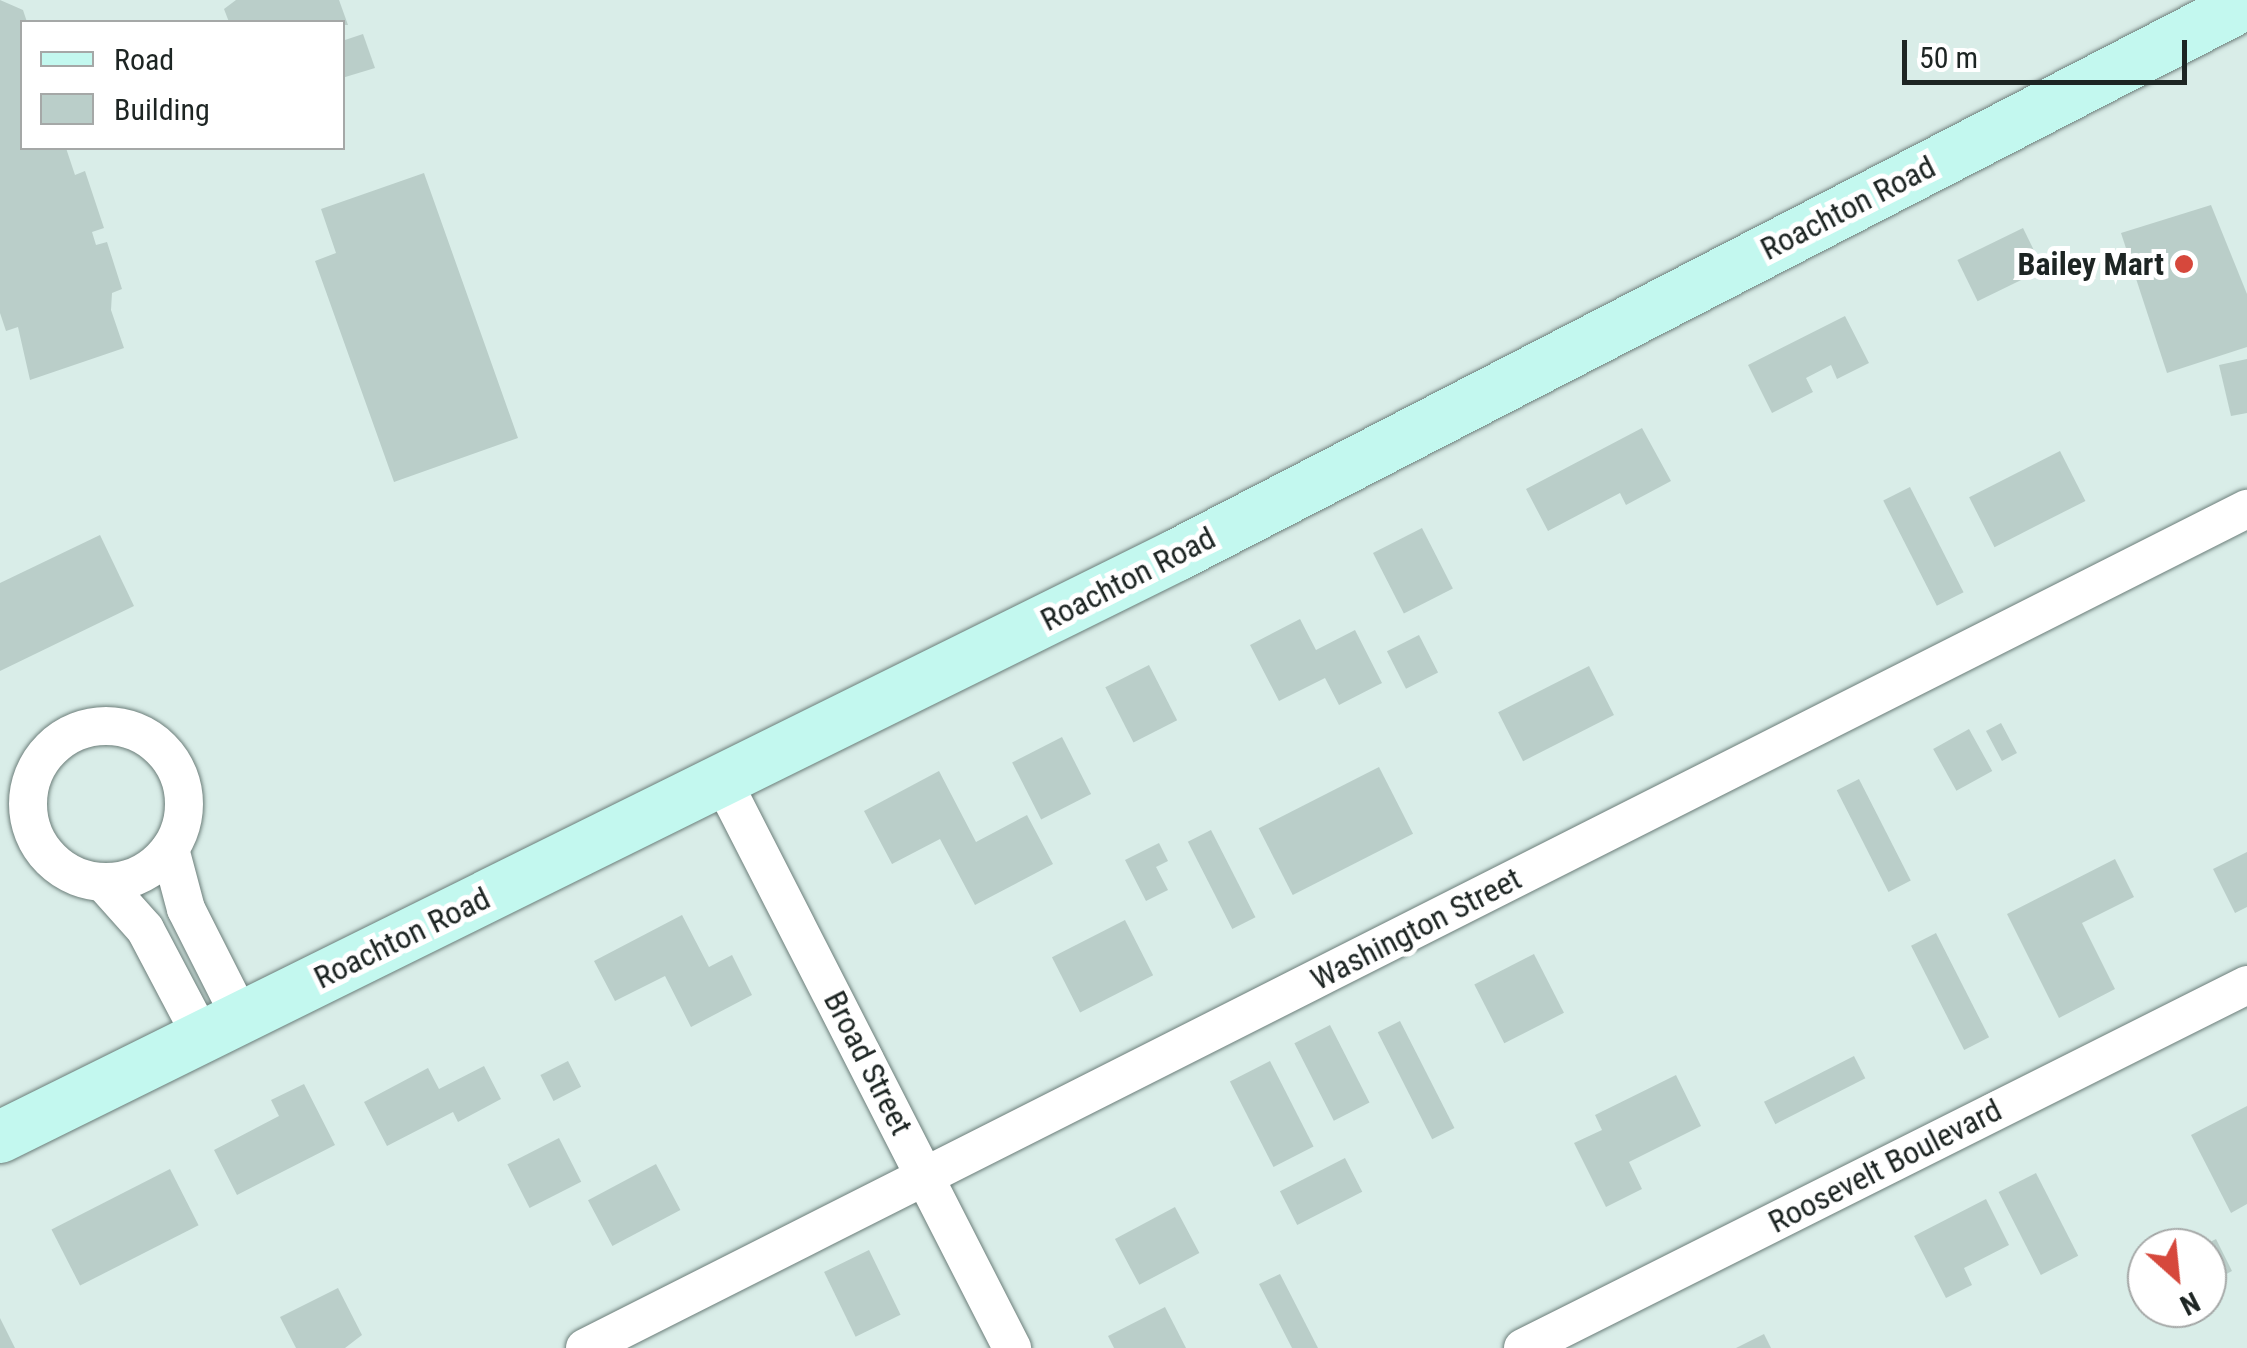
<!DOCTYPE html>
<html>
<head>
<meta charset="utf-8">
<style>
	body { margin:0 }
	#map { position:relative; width:2247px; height:1348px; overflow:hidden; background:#d9ede8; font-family:"Roboto Condensed",sans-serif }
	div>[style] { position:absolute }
	.building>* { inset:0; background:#bacec9; transform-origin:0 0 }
	.roads { filter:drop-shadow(0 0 2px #6c7e7a) drop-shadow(0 0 2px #6c7e7a) }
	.street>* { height:38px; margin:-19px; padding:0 19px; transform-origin:19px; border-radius:19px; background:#fff }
	.street>.ring { margin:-19px; padding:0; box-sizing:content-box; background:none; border:38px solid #fff; border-radius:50% }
	.secondary>* { height:52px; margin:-26px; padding:0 26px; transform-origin:26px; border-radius:26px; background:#c3f8ef }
	.dots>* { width:28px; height:28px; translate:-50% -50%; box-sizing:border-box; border:5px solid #fff; border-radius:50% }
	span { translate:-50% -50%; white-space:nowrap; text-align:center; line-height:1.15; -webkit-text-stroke:10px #fff; paint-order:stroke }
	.street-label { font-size:32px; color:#1d2523 }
	.poi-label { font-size:32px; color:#1d2523; font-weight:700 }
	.right { translate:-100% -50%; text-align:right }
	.legend { position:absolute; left:20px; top:20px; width:325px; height:130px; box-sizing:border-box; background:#fff; border:2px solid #a5a8a7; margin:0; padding:12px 18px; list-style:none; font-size:30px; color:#1d2523 }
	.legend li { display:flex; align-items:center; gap:20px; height:50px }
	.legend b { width:50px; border:2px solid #a5a8a7 }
	.north { position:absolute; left:2127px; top:1228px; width:100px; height:100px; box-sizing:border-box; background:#fff; border:2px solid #a5a8a7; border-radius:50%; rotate:153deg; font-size:28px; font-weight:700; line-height:40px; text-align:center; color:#1d2523 }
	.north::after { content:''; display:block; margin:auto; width:35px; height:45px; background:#d6483c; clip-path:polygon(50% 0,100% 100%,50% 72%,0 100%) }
	.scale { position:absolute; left:1902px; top:40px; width:285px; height:45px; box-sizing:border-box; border:5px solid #1d2523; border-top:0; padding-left:12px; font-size:30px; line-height:35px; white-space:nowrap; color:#1d2523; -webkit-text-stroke:8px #fff; paint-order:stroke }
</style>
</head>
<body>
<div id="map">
	<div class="building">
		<div style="clip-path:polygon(0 0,23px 10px,27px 22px,22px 148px,66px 148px,75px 175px,85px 171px,104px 228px,92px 232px,96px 245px,107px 242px,122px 289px,112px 293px,111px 310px,124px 348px,30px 380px,18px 327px,6px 331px,0 313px)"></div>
		<div style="clip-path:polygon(236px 0,339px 0,348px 25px,229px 22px,224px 9px)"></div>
		<div style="clip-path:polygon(363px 34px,375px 68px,342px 78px,342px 41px)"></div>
		<div style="clip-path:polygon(424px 173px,518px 438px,394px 482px,315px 261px,336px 253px,321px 209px)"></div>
		<div style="clip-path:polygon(2211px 205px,2247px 294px,2247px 347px,2167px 373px,2121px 233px)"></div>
		<div style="left:2023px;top:228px;width:46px;height:73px;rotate:64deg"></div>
		<div style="clip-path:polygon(1845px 316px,1869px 363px,1837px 379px,1831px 365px,1806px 378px,1813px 392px,1772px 413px,1748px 365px)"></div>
		<div style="clip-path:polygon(2247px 359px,2247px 413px,2231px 416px,2219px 365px)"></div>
		<div style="clip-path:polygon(1642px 428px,1671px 481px,1626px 505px,1620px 493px,1548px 531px,1526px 489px)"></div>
		<div style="left:2060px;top:451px;width:56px;height:102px;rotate:63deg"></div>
		<div style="left:1910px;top:487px;width:118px;height:30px;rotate:63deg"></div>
		<div style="left:1422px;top:528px;width:68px;height:55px;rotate:63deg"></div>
		<div style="clip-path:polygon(100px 535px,134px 606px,0 671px,0 583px)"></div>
		<div style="clip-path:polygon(1300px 619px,1316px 650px,1355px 630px,1382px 683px,1339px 705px,1325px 678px,1279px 701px,1250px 645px)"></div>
		<div style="left:1419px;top:635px;width:42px;height:36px;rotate:63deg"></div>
		<div style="left:1149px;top:665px;width:62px;height:49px;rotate:63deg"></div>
		<div style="left:1589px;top:666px;width:55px;height:102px;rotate:63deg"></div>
		<div style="left:2001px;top:723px;width:34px;height:17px;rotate:62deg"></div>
		<div style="left:1969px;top:729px;width:48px;height:41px;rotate:61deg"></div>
		<div style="left:1062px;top:737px;width:64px;height:56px;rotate:63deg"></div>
		<div style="left:1379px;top:767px;width:75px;height:135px;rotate:63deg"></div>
		<div style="clip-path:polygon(939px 771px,976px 842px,1027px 815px,1053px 864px,975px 905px,940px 839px,892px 864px,864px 811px)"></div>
		<div style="left:1859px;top:779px;width:114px;height:25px;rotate:63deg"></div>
		<div style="left:1211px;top:830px;width:98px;height:26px;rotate:63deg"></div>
		<div style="clip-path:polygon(1159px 843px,1168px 861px,1156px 867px,1168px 890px,1146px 901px,1125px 860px)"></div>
		<div style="clip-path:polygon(2247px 852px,2247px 907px,2235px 913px,2213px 869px)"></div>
		<div style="clip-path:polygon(2115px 859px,2134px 897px,2082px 923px,2115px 989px,2059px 1018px,2007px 914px)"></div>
		<div style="clip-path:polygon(682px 915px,709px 967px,732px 955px,752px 995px,691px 1027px,665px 976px,615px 1001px,594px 961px)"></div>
		<div style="left:1125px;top:920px;width:62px;height:82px;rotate:63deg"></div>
		<div style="left:1936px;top:933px;width:117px;height:28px;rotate:63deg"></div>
		<div style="left:1534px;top:954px;width:66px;height:67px;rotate:63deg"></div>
		<div style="left:1400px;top:1021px;width:120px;height:25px;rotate:63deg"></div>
		<div style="left:1330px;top:1025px;width:87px;height:40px;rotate:63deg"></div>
		<div style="left:1854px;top:1056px;width:25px;height:101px;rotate:63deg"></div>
		<div style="left:568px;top:1061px;width:29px;height:31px;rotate:63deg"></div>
		<div style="left:1270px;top:1061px;width:96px;height:45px;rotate:63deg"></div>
		<div style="clip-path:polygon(484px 1066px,501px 1099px,458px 1122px,453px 1112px,387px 1146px,364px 1102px,428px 1068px,439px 1089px)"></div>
		<div style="clip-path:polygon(1676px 1075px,1701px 1126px,1629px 1162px,1642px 1189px,1606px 1207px,1574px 1143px,1602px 1130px,1595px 1115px)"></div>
		<div style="clip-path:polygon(304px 1084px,335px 1145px,237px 1195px,214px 1150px,279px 1116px,271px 1100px)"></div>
		<div style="clip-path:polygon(2247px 1106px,2247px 1204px,2231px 1213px,2191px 1135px)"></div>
		<div style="left:559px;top:1138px;width:49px;height:58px;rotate:63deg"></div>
		<div style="left:1345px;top:1158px;width:38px;height:73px;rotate:63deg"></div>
		<div style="left:656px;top:1164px;width:52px;height:77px;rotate:62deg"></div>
		<div style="left:170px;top:1169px;width:63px;height:133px;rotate:63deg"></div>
		<div style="left:2036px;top:1173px;width:93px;height:42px;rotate:63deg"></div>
		<div style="clip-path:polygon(1986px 1199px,2009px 1245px,1964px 1268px,1972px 1285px,1946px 1298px,1914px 1236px)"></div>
		<div style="left:1175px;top:1207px;width:52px;height:68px;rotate:62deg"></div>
		<div style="clip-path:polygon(2216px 1239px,2232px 1271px,2207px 1284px,2207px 1248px,2198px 1248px)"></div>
		<div style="left:869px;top:1250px;width:72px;height:50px;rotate:64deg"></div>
		<div style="clip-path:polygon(1280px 1274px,1318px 1348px,1292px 1348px,1259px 1284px)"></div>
		<div style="clip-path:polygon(338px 1288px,362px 1335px,345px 1348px,296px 1348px,280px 1317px)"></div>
		<div style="clip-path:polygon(1165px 1307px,1186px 1348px,1114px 1348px,1108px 1336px)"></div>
		<div style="clip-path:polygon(0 1318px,15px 1348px,0 1348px)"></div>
		<div style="clip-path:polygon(1764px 1334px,1771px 1348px,1736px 1348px)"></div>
	</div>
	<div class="roads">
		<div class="street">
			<div class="ring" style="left:28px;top:726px;width:118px;height:118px"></div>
			<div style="left:722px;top:780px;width:638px;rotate:62.95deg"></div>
			<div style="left:170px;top:849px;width:62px;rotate:75.1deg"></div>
			<div style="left:186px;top:909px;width:122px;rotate:63.2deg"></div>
			<div style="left:103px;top:882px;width:63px;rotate:48.2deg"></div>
			<div style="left:145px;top:929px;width:122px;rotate:62.2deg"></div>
			<div style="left:585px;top:1348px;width:1862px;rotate:-26.79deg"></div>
			<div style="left:1523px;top:1348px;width:810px;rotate:-26.63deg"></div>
		</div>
		<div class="secondary">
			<div style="left:0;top:1137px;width:1313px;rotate:-26.31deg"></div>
			<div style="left:1177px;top:555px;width:1204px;rotate:-27.29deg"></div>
		</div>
	</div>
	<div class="dots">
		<div style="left:2184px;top:264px;background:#d6483c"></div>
	</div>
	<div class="street-label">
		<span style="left:1848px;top:208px;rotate:-27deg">Roachton Road</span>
		<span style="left:1128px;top:579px;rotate:-27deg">Roachton Road</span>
		<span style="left:1416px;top:929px;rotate:-27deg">Washington Street</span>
		<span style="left:402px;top:938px;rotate:-26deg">Roachton Road</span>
		<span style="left:868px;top:1063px;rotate:63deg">Broad Street</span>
		<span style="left:1885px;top:1166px;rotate:-27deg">Roosevelt Boulevard</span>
	</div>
	<div class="poi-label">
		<span class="right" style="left:2164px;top:264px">Bailey Mart</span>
	</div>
	<ul class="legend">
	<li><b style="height:12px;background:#c3f8ef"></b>Road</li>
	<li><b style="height:28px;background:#bacec9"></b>Building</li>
	</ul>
	<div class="north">N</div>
	<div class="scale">50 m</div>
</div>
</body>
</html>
